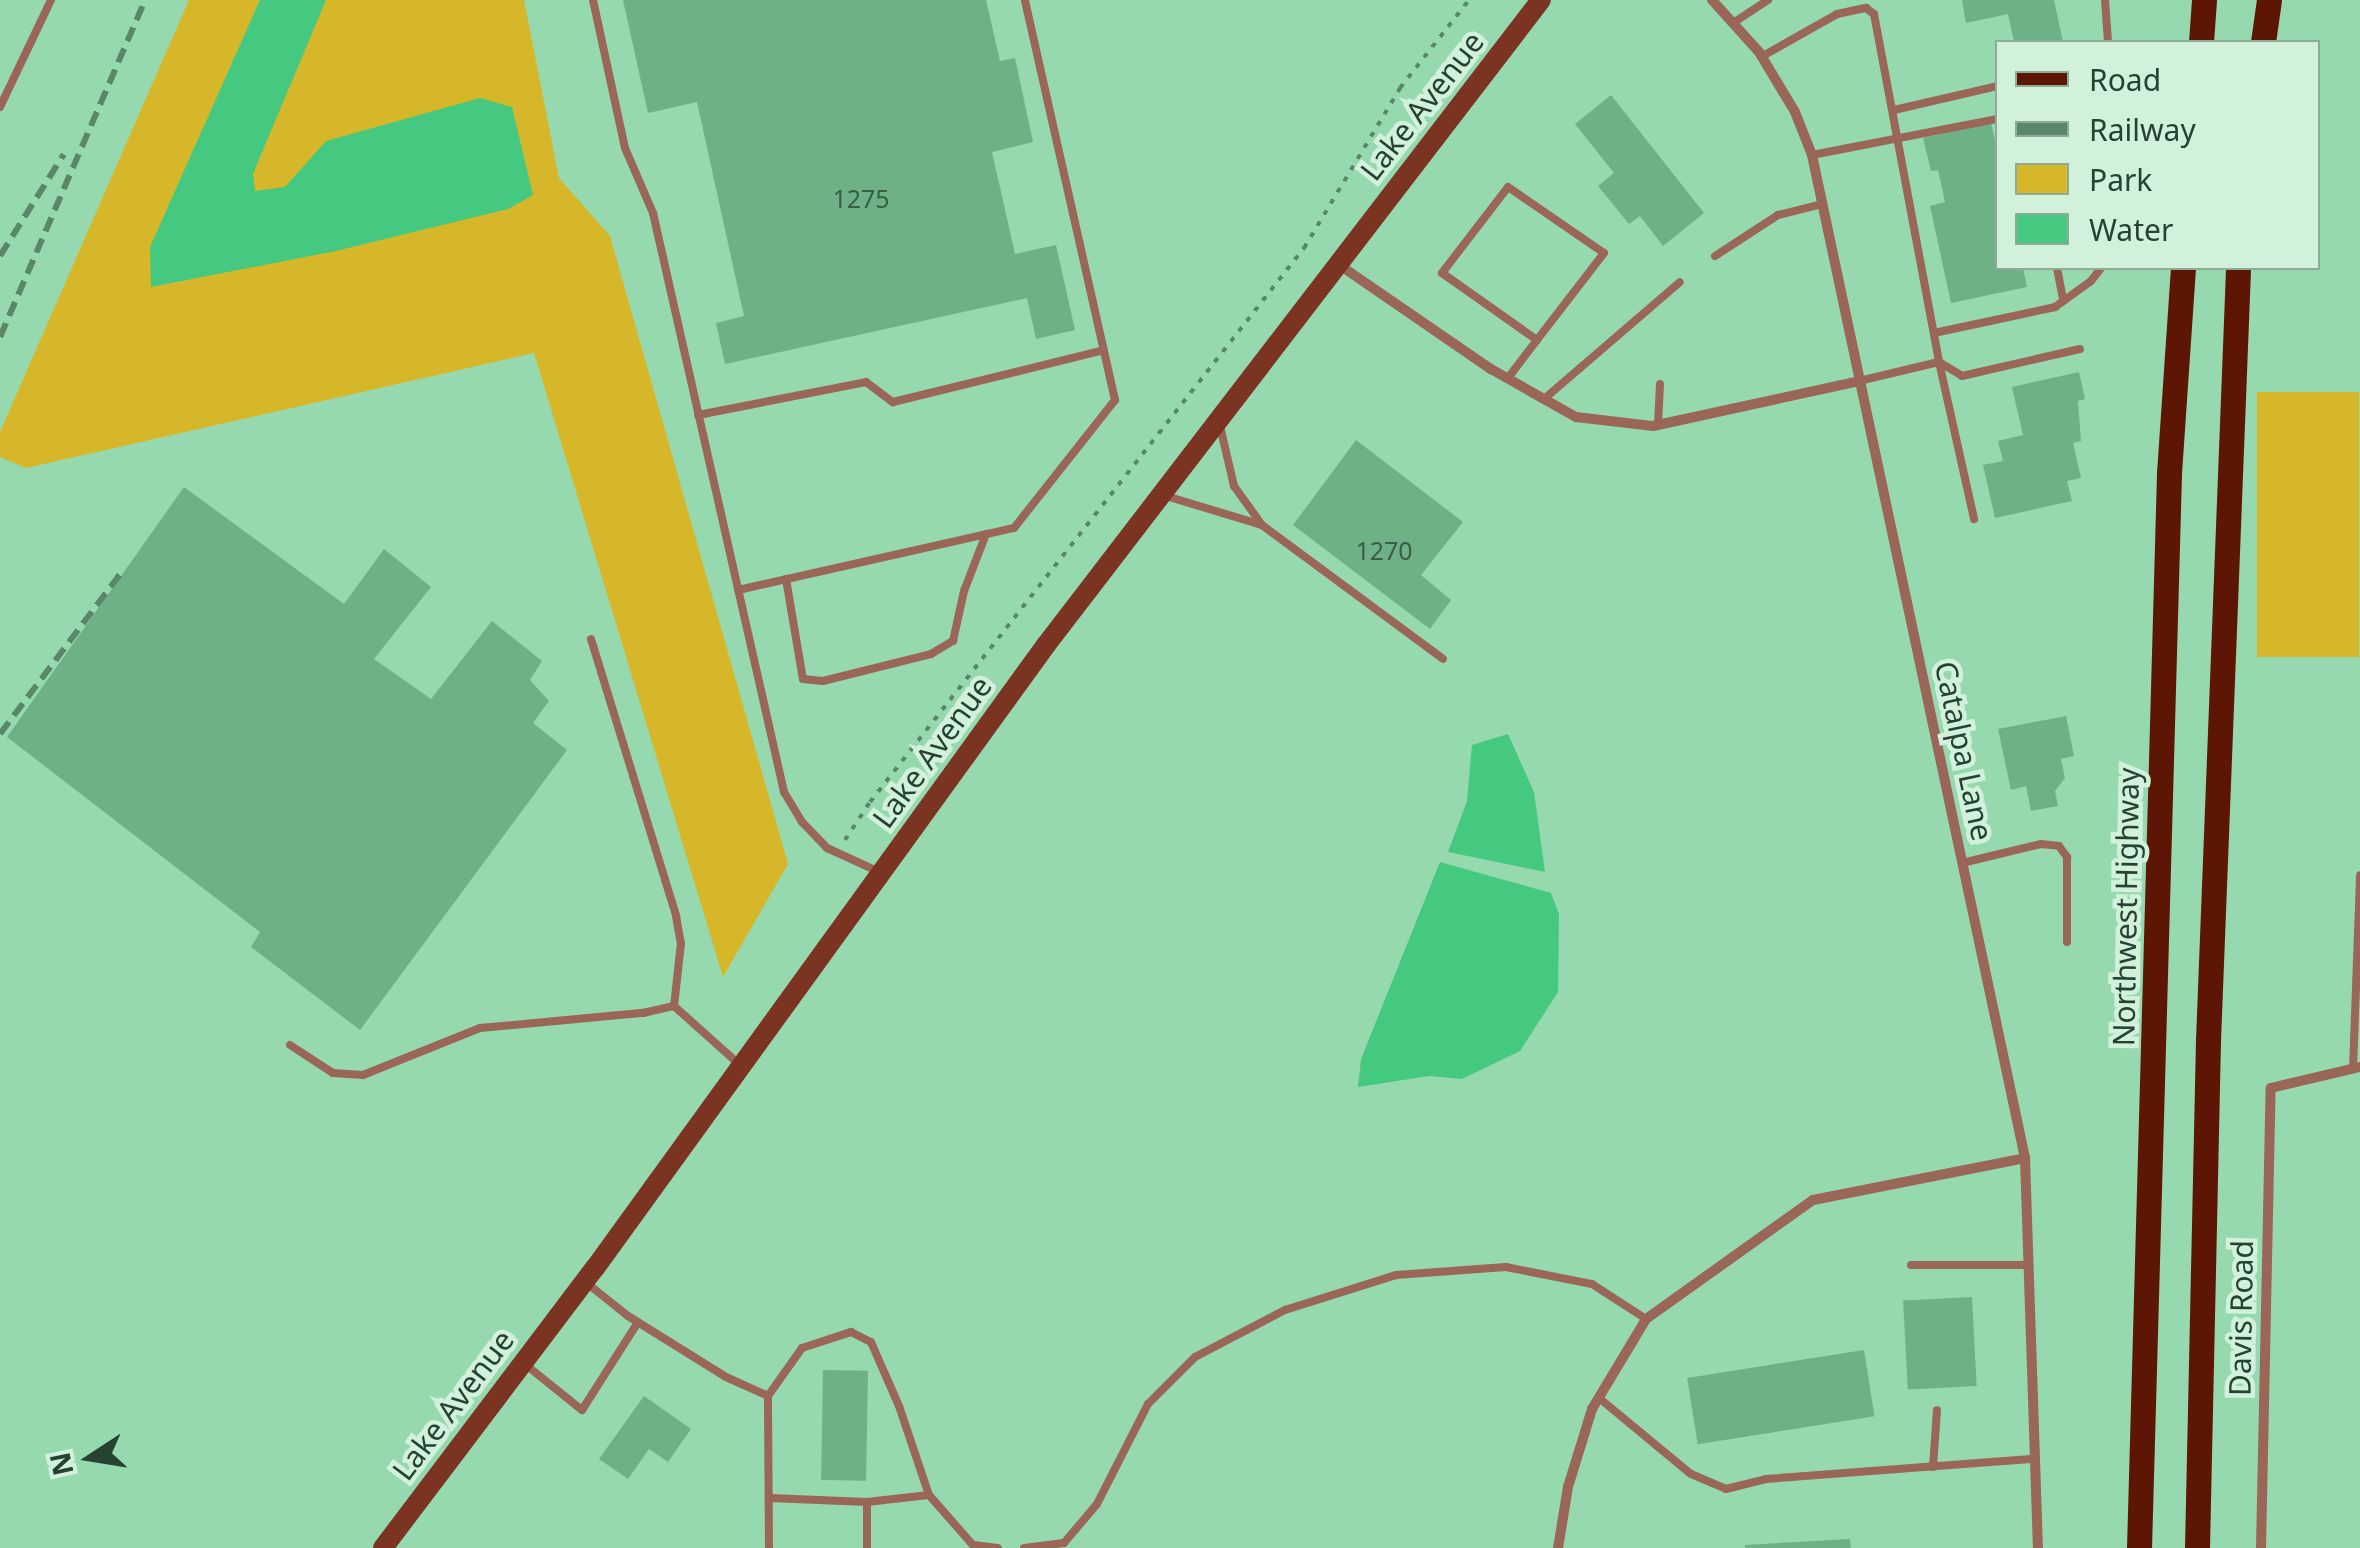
<!DOCTYPE html>
<html>
<head>
<meta charset="utf-8">
<style>
	body { margin:0 }
	#map { position:relative; width:2360px; height:1548px; overflow:hidden; background:#96d9ae; font-family:"Noto Sans",sans-serif }
	div>[style] { position:absolute }
	.green>* { inset:0; background:#d6b729; transform-origin:0 0 }
	.water>* { inset:0; background:#45c981 }
	.building>* { inset:0; background:#6fb187; transform-origin:0 0 }
	.path>* { height:4px; margin-top:-2px; transform-origin:0; background:repeating-linear-gradient(90deg,#598669 0 5px,transparent 0 13px) }
	.lane>* { height:8px; margin:-4px; padding:0 4px; transform-origin:4px; border-radius:4px; background:#996658 }
	.street>* { height:10px; margin:-5px; padding:0 5px; transform-origin:5px; border-radius:5px; background:#996658 }
	.secondary>* { height:20px; margin:-10px; padding:0 10px; transform-origin:10px; border-radius:10px; background:#7c3422 }
	.primary>* { height:25px; margin:-12.5px; padding:0 12.5px; transform-origin:12.5px; border-radius:12.5px; background:#5d1604 }
	.rail>* { height:6px; margin-top:-3px; transform-origin:0; background:repeating-linear-gradient(90deg,#598769 0 15px,transparent 0 23px) }
	span { translate:-50% -50%; white-space:nowrap; text-align:center; line-height:1.15; -webkit-text-stroke:9px #d1f1db; paint-order:stroke }
	.number-label { font-size:25px; color:#385e46 }
	.number-label span { -webkit-text-stroke-width:0 }
	.street-label { font-size:30px; color:#264230 }
	.legend { position:absolute; left:1995px; top:40px; width:325px; height:230px; box-sizing:border-box; background:#d1f1db; border:2px solid #8dab97; margin:0; padding:12px 18px; list-style:none; font-size:30px; color:#264230 }
	.legend li { display:flex; align-items:center; gap:20px; height:50px }
	.legend b { width:50px; border:2px solid #8dab97 }
	.north { position:absolute; left:40px; top:1408px; width:100px; height:100px; -webkit-text-stroke:8px #d1f1db; paint-order:stroke; rotate:258deg; font-size:28px; font-weight:700; line-height:40px; text-align:center; color:#264230 }
	.north::after { content:''; display:block; margin:auto; width:35px; height:45px; background:#264230; clip-path:polygon(50% 0,100% 100%,50% 72%,0 100%) }
</style>
</head>
<body>
<div id="map">
	<div class="green">
		<div style="clip-path:polygon(189px 0,524px 0,559px 178px,610px 236px,788px 864px,723px 977px,534px 353px,26px 468px,0 457px,0 432px)"></div>
		<div style="left:2359px;top:392px;width:265px;height:102px;rotate:90deg"></div>
	</div>
	<div class="water">
		<div style="clip-path:polygon(260px 0,326px 0,253px 174px,255px 191px,285px 187px,326px 141px,480px 98px,512px 107px,533px 195px,508px 209px,336px 251px,151px 287px,150px 247px)"></div>
		<div style="clip-path:polygon(1508px 734px,1534px 792px,1545px 872px,1448px 852px,1467px 801px,1472px 745px)"></div>
		<div style="clip-path:polygon(1440px 862px,1551px 893px,1559px 914px,1558px 992px,1520px 1051px,1462px 1079px,1429px 1076px,1358px 1087px,1361px 1059px)"></div>
	</div>
	<div class="building">
		<div style="clip-path:polygon(623px 0,986px 0,1000px 61px,1015px 58px,1033px 142px,992px 152px,1015px 254px,1056px 245px,1075px 330px,1036px 339px,1027px 298px,725px 364px,716px 323px,744px 316px,697px 102px,648px 113px)"></div>
		<div style="clip-path:polygon(1962px 0,2054px 0,2063px 42px,2014px 42px,2008px 14px,1966px 23px)"></div>
		<div style="clip-path:polygon(1611px 95px,1704px 213px,1663px 246px,1640px 216px,1629px 224px,1598px 186px,1614px 173px,1575px 124px)"></div>
		<div style="clip-path:polygon(1991px 123px,1998px 154px,1998px 268px,2023px 268px,2027px 287px,1951px 303px,1930px 206px,1945px 202px,1938px 170px,1931px 171px,1923px 138px)"></div>
		<div style="clip-path:polygon(2079px 372px,2085px 399px,2078px 401px,2081px 441px,2073px 443px,2081px 478px,2067px 481px,2072px 501px,1995px 518px,1983px 465px,2003px 461px,1998px 441px,2023px 435px,2012px 387px)"></div>
		<div style="clip-path:polygon(1356px 440px,1463px 522px,1421px 575px,1451px 600px,1430px 629px,1293px 525px)"></div>
		<div style="clip-path:polygon(184px 487px,344px 604px,384px 549px,431px 587px,374px 659px,431px 699px,492px 621px,542px 661px,530px 680px,549px 701px,533px 723px,567px 750px,360px 1030px,251px 947px,260px 932px,7px 737px)"></div>
		<div style="clip-path:polygon(2066px 716px,2074px 756px,2061px 759px,2065px 778px,2055px 791px,2058px 806px,2031px 811px,2026px 786px,2011px 790px,1998px 729px)"></div>
		<div style="left:1972px;top:1297px;width:89px;height:69px;rotate:87deg"></div>
		<div style="left:1864px;top:1350px;width:67px;height:179px;rotate:81deg"></div>
		<div style="left:823px;top:1370px;width:45px;height:110px;rotate:1deg"></div>
		<div style="clip-path:polygon(644px 1396px,691px 1429px,668px 1462px,649px 1449px,628px 1479px,599px 1459px)"></div>
		<div style="clip-path:polygon(1850px 1539px,1851px 1548px,1745px 1548px,1745px 1545px)"></div>
	</div>
	<div class="path">
		<div style="left:845px;top:840px;width:45px;rotate:-56.7deg"></div>
		<div style="left:870px;top:802px;width:704px;rotate:-51.93deg"></div>
		<div style="left:1304px;top:248px;width:187px;rotate:-59deg"></div>
		<div style="left:1400px;top:88px;width:112px;rotate:-51.9deg"></div>
	</div>
	<div class="lane">
		<div style="left:593px;top:0;width:151px;rotate:77.8deg"></div>
		<div style="left:625px;top:148px;width:71px;rotate:66.7deg"></div>
		<div style="left:653px;top:213px;width:594px;rotate:77.25deg"></div>
		<div style="left:784px;top:792px;width:35px;rotate:59deg"></div>
		<div style="left:802px;top:822px;width:36px;rotate:46deg"></div>
		<div style="left:827px;top:848px;width:55px;rotate:24.7deg"></div>
		<div style="left:2105px;top:0;width:42px;rotate:85.9deg"></div>
		<div style="left:1733px;top:23px;width:42px;rotate:-33.3deg"></div>
		<div style="left:1761px;top:57px;width:87px;rotate:-29.5deg"></div>
		<div style="left:1837px;top:14px;width:30px;rotate:-12deg"></div>
		<div style="left:1866px;top:8px;width:10px;rotate:37deg"></div>
		<div style="left:1874px;top:14px;width:354px;rotate:79.4deg"></div>
		<div style="left:1939px;top:362px;width:161px;rotate:77.4deg"></div>
		<div style="left:0;top:107px;width:119px;rotate:-64.5deg"></div>
		<div style="left:1894px;top:110px;width:107px;rotate:-13deg"></div>
		<div style="left:1812px;top:155px;width:189px;rotate:-11deg"></div>
		<div style="left:1715px;top:256px;width:75px;rotate:-33.1deg"></div>
		<div style="left:1778px;top:215px;width:45px;rotate:-14deg"></div>
		<div style="left:2057px;top:268px;width:33px;rotate:79deg"></div>
		<div style="left:1934px;top:333px;width:124px;rotate:-12.1deg"></div>
		<div style="left:2055px;top:307px;width:44px;rotate:-35.8deg"></div>
		<div style="left:2091px;top:281px;width:16px;rotate:-52deg"></div>
		<div style="left:1508px;top:378px;width:48px;rotate:-52.7deg"></div>
		<div style="left:1537px;top:340px;width:116px;rotate:-144.8deg"></div>
		<div style="left:1442px;top:273px;width:108px;rotate:-52.5deg"></div>
		<div style="left:1508px;top:187px;width:116px;rotate:34.5deg"></div>
		<div style="left:1604px;top:253px;width:110px;rotate:127.6deg"></div>
		<div style="left:1859px;top:381px;width:82px;rotate:-13.4deg"></div>
		<div style="left:1939px;top:362px;width:27px;rotate:31deg"></div>
		<div style="left:1962px;top:376px;width:121px;rotate:-12.9deg"></div>
		<div style="left:1544px;top:399px;width:179px;rotate:-40.7deg"></div>
		<div style="left:698px;top:415px;width:171px;rotate:-11.1deg"></div>
		<div style="left:866px;top:382px;width:34px;rotate:37deg"></div>
		<div style="left:893px;top:402px;width:217px;rotate:-13.8deg"></div>
		<div style="left:1658px;top:425px;width:41px;rotate:-87.2deg"></div>
		<div style="left:1220px;top:426px;width:62px;rotate:76.9deg"></div>
		<div style="left:1234px;top:486px;width:48px;rotate:54.3deg"></div>
		<div style="left:1262px;top:525px;width:225px;rotate:36.5deg"></div>
		<div style="left:1166px;top:496px;width:100px;rotate:16.8deg"></div>
		<div style="left:786px;top:579px;width:101px;rotate:80.4deg"></div>
		<div style="left:803px;top:679px;width:20px;rotate:6deg"></div>
		<div style="left:823px;top:681px;width:111px;rotate:-14deg"></div>
		<div style="left:931px;top:654px;width:26px;rotate:-31deg"></div>
		<div style="left:953px;top:641px;width:51px;rotate:-77.6deg"></div>
		<div style="left:964px;top:591px;width:61px;rotate:-68.9deg"></div>
		<div style="left:738px;top:590px;width:283px;rotate:-12.7deg"></div>
		<div style="left:1014px;top:528px;width:163px;rotate:-51.7deg"></div>
		<div style="left:1115px;top:400px;width:410px;rotate:-102.7deg"></div>
		<div style="left:591px;top:639px;width:290px;rotate:72.9deg"></div>
		<div style="left:676px;top:916px;width:27px;rotate:80deg"></div>
		<div style="left:681px;top:943px;width:63px;rotate:96.3deg"></div>
		<div style="left:1962px;top:863px;width:81px;rotate:-13.5deg"></div>
		<div style="left:2041px;top:844px;width:18px;rotate:6deg"></div>
		<div style="left:2059px;top:846px;width:14px;rotate:54deg"></div>
		<div style="left:2067px;top:857px;width:85px;rotate:90deg"></div>
		<div style="left:290px;top:1045px;width:51px;rotate:33.1deg"></div>
		<div style="left:333px;top:1073px;width:30px;rotate:4deg"></div>
		<div style="left:363px;top:1075px;width:126px;rotate:-21.9deg"></div>
		<div style="left:480px;top:1028px;width:164px;rotate:-5.3deg"></div>
		<div style="left:643px;top:1013px;width:32px;rotate:-13deg"></div>
		<div style="left:674px;top:1006px;width:90px;rotate:41.8deg"></div>
		<div style="left:2353px;top:1069px;width:194px;rotate:-87.9deg"></div>
		<div style="left:1911px;top:1265px;width:117px"></div>
		<div style="left:588px;top:1284px;width:51px;rotate:38.7deg"></div>
		<div style="left:628px;top:1316px;width:115px;rotate:31.9deg"></div>
		<div style="left:726px;top:1377px;width:46px;rotate:24.3deg"></div>
		<div style="left:526px;top:1365px;width:72px;rotate:38.8deg"></div>
		<div style="left:582px;top:1410px;width:104px;rotate:-57.5deg"></div>
		<div style="left:1599px;top:1398px;width:119px;rotate:39.6deg"></div>
		<div style="left:1691px;top:1474px;width:38px;rotate:23deg"></div>
		<div style="left:1726px;top:1489px;width:41px;rotate:-14deg"></div>
		<div style="left:1766px;top:1479px;width:269px;rotate:-4.3deg"></div>
		<div style="left:1933px;top:1467px;width:57px;rotate:-86deg"></div>
		<div style="left:770px;top:1498px;width:97px;rotate:2.4deg"></div>
		<div style="left:867px;top:1502px;width:62px;rotate:-6.4deg"></div>
		<div style="left:769px;top:1548px;width:152px;rotate:-90.4deg"></div>
		<div style="left:768px;top:1396px;width:59px;rotate:-54.7deg"></div>
		<div style="left:802px;top:1348px;width:52px;rotate:-18.1deg"></div>
		<div style="left:851px;top:1332px;width:22px;rotate:27deg"></div>
		<div style="left:871px;top:1342px;width:70px;rotate:66.4deg"></div>
		<div style="left:899px;top:1406px;width:94px;rotate:71.4deg"></div>
		<div style="left:929px;top:1495px;width:67px;rotate:48.7deg"></div>
		<div style="left:973px;top:1545px;width:25px;rotate:7deg"></div>
		<div style="left:867px;top:1548px;width:46px;rotate:-90deg"></div>
		<div style="left:1024px;top:1548px;width:40px;rotate:-7.1deg"></div>
		<div style="left:1064px;top:1543px;width:51px;rotate:-49.8deg"></div>
		<div style="left:1097px;top:1504px;width:112px;rotate:-63deg"></div>
		<div style="left:1148px;top:1404px;width:66px;rotate:-45deg"></div>
		<div style="left:1195px;top:1357px;width:102px;rotate:-27.6deg"></div>
		<div style="left:1285px;top:1310px;width:116px;rotate:-17.5deg"></div>
		<div style="left:1396px;top:1275px;width:110px;rotate:-4.2deg"></div>
		<div style="left:1506px;top:1267px;width:88px;rotate:11.2deg"></div>
		<div style="left:1592px;top:1284px;width:64px;rotate:32.9deg"></div>
	</div>
	<div class="street">
		<div style="left:1712px;top:0;width:70px;rotate:47.9deg"></div>
		<div style="left:1759px;top:52px;width:70px;rotate:59deg"></div>
		<div style="left:1795px;top:112px;width:46px;rotate:68.4deg"></div>
		<div style="left:1812px;top:155px;width:1025px;rotate:78.01deg"></div>
		<div style="left:2025px;top:1158px;width:390px;rotate:88.1deg"></div>
		<div style="left:1338px;top:264px;width:186px;rotate:34.5deg"></div>
		<div style="left:1491px;top:369px;width:98px;rotate:29.5deg"></div>
		<div style="left:1576px;top:417px;width:78px;rotate:6.7deg"></div>
		<div style="left:1653px;top:426px;width:211px;rotate:-12.3deg"></div>
		<div style="left:1558px;top:1548px;width:62px;rotate:-80.7deg"></div>
		<div style="left:1568px;top:1487px;width:82px;rotate:-72.9deg"></div>
		<div style="left:1592px;top:1409px;width:105px;rotate:-59deg"></div>
		<div style="left:1646px;top:1319px;width:205px;rotate:-35.5deg"></div>
		<div style="left:1813px;top:1200px;width:216px;rotate:-11.2deg"></div>
		<div style="left:2261px;top:1548px;width:460px;rotate:-88.8deg"></div>
		<div style="left:2271px;top:1088px;width:91px;rotate:-13.3deg"></div>
	</div>
	<div class="secondary">
		<div style="left:383px;top:1548px;width:351px;rotate:-52.9deg"></div>
		<div style="left:595px;top:1268px;width:769px;rotate:-54.1deg"></div>
		<div style="left:1046px;top:645px;width:813px;rotate:-52.5deg"></div>
	</div>
	<div class="primary">
		<div style="left:2201px;top:42px;width:42px;rotate:-85.9deg"></div>
		<div style="left:2263px;top:42px;width:42px;rotate:-81.9deg"></div>
		<div style="left:2139px;top:1548px;width:1075px;rotate:-88.4deg"></div>
		<div style="left:2169px;top:473px;width:205px;rotate:-86.1deg"></div>
		<div style="left:2197px;top:1548px;width:508px;rotate:-88.76deg"></div>
		<div style="left:2208px;top:1040px;width:773px;rotate:-87.77deg"></div>
	</div>
	<div class="rail">
		<div style="left:0;top:256px;width:120px;rotate:-57.9deg"></div>
		<div style="left:0;top:337px;width:367px;rotate:-66.7deg"></div>
		<div style="left:0;top:734px;width:206px;rotate:-53.1deg"></div>
	</div>
	<div class="number-label">
		<span style="left:861px;top:198px">1275</span>
		<span style="left:1384px;top:550px">1270</span>
	</div>
	<div class="street-label">
		<span style="left:1422px;top:106px;rotate:-52deg">Lake Avenue</span>
		<span style="left:1964px;top:751px;rotate:78deg">Catalpa Lane</span>
		<span style="left:932px;top:752px;rotate:-54deg">Lake Avenue</span>
		<span style="left:2126px;top:907px;rotate:-89deg">Northwest Highway</span>
		<span style="left:2241px;top:1318px;rotate:-89deg">Davis Road</span>
		<span style="left:453px;top:1405px;rotate:-53deg">Lake Avenue</span>
	</div>
	<ul class="legend">
	<li><b style="height:12px;background:#5d1604"></b>Road</li>
	<li><b style="height:12px;background:#598769"></b>Railway</li>
	<li><b style="height:28px;background:#d6b729"></b>Park</li>
	<li><b style="height:28px;background:#45c981"></b>Water</li>
	</ul>
	<div class="north">N</div>
</div>
</body>
</html>
